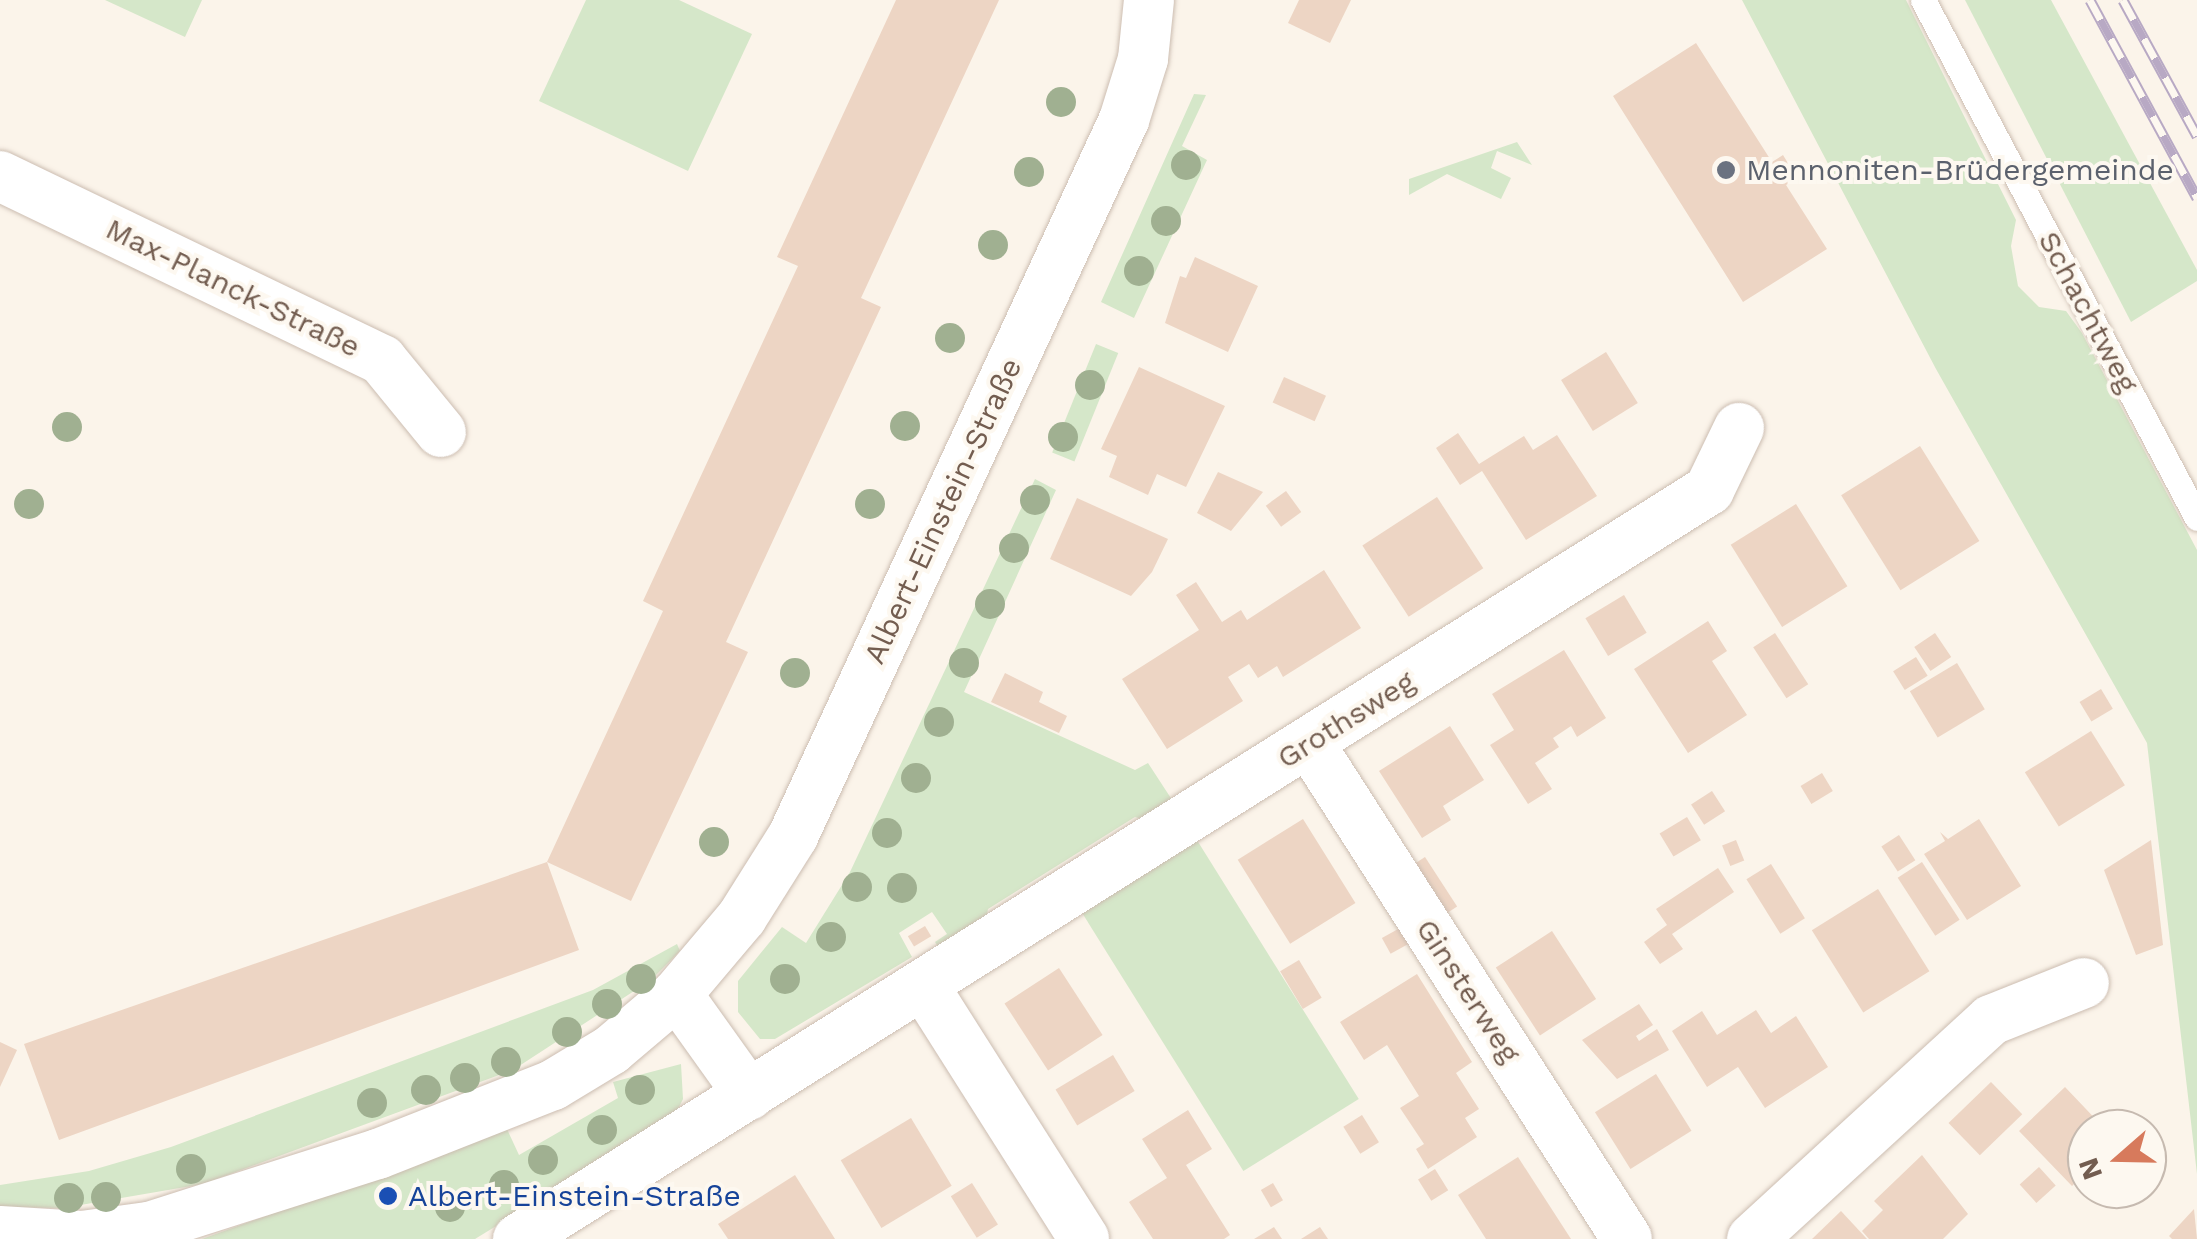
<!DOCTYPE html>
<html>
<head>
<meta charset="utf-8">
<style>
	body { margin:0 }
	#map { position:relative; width:2197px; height:1239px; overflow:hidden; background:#fbf4ea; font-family:"Work Sans",sans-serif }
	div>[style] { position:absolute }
	.green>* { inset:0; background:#d5e7c9; transform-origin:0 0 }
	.building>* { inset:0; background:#edd5c4; transform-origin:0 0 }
	.roads { filter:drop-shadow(0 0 2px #ccbdb1) drop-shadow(0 0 2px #ccbdb1) }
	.service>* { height:25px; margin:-12.5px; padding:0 12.5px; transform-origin:12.5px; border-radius:12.5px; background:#fff }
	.minor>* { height:50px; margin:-25px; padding:0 25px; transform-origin:25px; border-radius:25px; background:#fff }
	.rail>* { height:11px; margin-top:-5.5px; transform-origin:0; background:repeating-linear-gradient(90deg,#fdf8f0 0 22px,#b8a9c4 0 44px); box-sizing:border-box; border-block:2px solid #b8a9c4 }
	.trees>* { width:30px; height:30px; margin:-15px; border-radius:50%; background:#a0b091 }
	.dots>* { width:28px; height:28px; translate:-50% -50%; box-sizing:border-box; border:5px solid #fdf8f0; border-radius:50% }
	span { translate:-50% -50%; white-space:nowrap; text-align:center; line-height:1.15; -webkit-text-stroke:8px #fdf8f0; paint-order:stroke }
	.worship-label { font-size:30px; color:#5b616d }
	.left { translate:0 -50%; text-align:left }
	.street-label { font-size:30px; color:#735d50 }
	.transit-label { font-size:30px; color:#164399 }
	.north { position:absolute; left:2067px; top:1109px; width:100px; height:100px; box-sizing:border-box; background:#fdf8f0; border:2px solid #c6bab0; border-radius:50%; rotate:250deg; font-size:28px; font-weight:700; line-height:40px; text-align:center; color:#735d50 }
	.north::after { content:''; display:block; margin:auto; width:35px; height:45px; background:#d77a5c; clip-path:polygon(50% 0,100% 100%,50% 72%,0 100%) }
</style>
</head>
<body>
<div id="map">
	<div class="green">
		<div style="clip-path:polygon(105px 0,202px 0,185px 37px)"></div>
		<div style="clip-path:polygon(586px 0,679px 0,752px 34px,688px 171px,539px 101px)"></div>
		<div style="clip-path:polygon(1742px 0,1906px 0,2016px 220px,2011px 246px,2018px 286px,2039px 307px,2066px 311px,2082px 333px,2197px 550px,2197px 1174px,2147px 743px,1936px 369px)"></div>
		<div style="clip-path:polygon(1965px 0,2051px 0,2197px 270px,2197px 281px,2131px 322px)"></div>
		<div style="clip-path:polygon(1194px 94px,1206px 95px,1182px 146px,1207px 160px,1134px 318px,1101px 302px)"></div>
		<div style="clip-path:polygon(1517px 142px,1532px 165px,1497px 151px,1491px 168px,1511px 178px,1501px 199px,1447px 174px,1409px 195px,1409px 179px)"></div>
		<div style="left:1096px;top:344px;width:24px;height:117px;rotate:22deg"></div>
		<div style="clip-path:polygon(1035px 479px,1056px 490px,964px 692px,1135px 770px,1148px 763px,1178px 809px,1156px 823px,1135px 817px,988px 909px,984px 929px,942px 953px,935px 942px,947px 934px,932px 912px,899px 933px,912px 957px,775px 1039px,760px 1039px,738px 1012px,738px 981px,782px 927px,806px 943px,850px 872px)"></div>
		<div style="left:1195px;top:837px;width:309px;height:136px;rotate:58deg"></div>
		<div style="clip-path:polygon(677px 944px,680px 951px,651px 980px,513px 1070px,203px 1184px,63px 1208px,0 1207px,0 1185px,89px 1171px,171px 1147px,593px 990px)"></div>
		<div style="clip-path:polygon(681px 1064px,683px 1099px,674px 1117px,475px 1239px,202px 1239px,507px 1129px,519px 1155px,618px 1098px,613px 1082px)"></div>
	</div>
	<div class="building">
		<div style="clip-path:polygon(896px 0,999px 0,861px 298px,881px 307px,726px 642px,748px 652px,631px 901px,547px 862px,579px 950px,59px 1140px,24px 1044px,547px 862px,663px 611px,643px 601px,798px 266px,777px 257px)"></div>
		<div style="clip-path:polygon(1299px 0,1351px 0,1330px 43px,1288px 23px)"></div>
		<div style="clip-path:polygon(1696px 43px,1772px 162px,1783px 155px,1797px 178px,1786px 185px,1827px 249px,1743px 302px,1613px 96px)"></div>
		<div style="clip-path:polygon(1195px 257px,1258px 286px,1228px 352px,1165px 323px,1180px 276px,1186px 278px)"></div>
		<div style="left:1606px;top:352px;width:60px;height:53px;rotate:58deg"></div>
		<div style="clip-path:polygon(1139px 367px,1225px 406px,1186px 487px,1157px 474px,1148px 495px,1109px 477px,1117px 456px,1101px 449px)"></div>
		<div style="left:1284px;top:377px;width:46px;height:28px;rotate:24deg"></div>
		<div style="clip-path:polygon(1458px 433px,1479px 464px,1524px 436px,1533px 450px,1557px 435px,1597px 496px,1526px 540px,1482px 471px,1460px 485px,1436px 448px)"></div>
		<div style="left:1920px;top:446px;width:112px;height:93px;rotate:58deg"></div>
		<div style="clip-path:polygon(1218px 472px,1263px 492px,1231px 531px,1197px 513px)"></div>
		<div style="left:1286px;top:491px;width:26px;height:25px;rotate:54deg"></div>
		<div style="left:1437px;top:497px;width:85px;height:89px;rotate:57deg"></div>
		<div style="clip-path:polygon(1077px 498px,1168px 539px,1152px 572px,1131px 596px,1050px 559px)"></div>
		<div style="left:1796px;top:504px;width:97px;height:77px;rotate:58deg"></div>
		<div style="clip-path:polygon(1324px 570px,1361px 628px,1283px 677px,1277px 666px,1258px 678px,1249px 664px,1228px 677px,1243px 701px,1167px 749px,1122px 679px,1199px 630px,1176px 595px,1196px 582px,1222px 622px,1241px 610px,1247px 620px)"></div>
		<div style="left:1624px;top:595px;width:44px;height:45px;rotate:59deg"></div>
		<div style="clip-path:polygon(1708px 621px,1727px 651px,1712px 661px,1747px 715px,1688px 753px,1634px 669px)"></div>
		<div style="left:1775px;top:633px;width:61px;height:26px;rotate:57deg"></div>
		<div style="left:1935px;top:633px;width:29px;height:25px;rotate:56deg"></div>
		<div style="clip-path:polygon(1564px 650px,1606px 718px,1577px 737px,1571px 726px,1553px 738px,1559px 747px,1535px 763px,1552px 789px,1528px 804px,1490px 745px,1514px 730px,1492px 694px)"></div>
		<div style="left:1916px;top:657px;width:22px;height:27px;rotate:58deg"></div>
		<div style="left:1957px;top:663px;width:54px;height:55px;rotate:59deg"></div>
		<div style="clip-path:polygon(1005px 673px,1043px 692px,1039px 702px,1067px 716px,1059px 733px,991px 702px)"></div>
		<div style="left:2101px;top:689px;width:23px;height:25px;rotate:59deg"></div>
		<div style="clip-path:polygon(1450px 726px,1484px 780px,1443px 806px,1451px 820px,1422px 838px,1379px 771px)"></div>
		<div style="left:2091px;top:731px;width:64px;height:78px;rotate:58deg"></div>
		<div style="left:1822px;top:773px;width:21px;height:25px;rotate:59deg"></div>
		<div style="left:1712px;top:791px;width:24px;height:25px;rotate:57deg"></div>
		<div style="left:1687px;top:817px;width:27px;height:32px;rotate:59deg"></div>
		<div style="left:1303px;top:819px;width:99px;height:77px;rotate:58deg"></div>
		<div style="clip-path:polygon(1979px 819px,2021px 886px,1967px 920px,1924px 854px,1945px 841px,1940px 832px,1948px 839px)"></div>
		<div style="left:1899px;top:835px;width:30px;height:21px;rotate:57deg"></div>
		<div style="left:1736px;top:840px;width:22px;height:15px;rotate:68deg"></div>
		<div style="clip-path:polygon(2151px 840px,2163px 945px,2136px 955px,2104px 870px)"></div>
		<div style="left:1425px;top:857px;width:59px;height:22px;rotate:57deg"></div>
		<div style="left:1922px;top:862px;width:69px;height:29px;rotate:57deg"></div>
		<div style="left:1771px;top:864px;width:64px;height:29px;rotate:58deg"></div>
		<div style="clip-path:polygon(1718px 868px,1734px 892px,1672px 934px,1683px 949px,1660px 964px,1644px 942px,1667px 925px,1656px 909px)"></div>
		<div style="left:1878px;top:889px;width:97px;height:78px;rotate:58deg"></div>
		<div style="left:1409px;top:923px;width:18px;height:31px;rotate:61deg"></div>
		<div style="left:925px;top:926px;width:12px;height:20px;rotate:59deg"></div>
		<div style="left:1552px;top:931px;width:81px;height:67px;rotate:57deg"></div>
		<div style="left:1299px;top:960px;width:44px;height:22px;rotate:59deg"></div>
		<div style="left:1059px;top:968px;width:80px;height:65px;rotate:57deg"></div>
		<div style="clip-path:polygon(1417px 974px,1472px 1062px,1456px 1073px,1479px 1109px,1465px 1118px,1477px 1137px,1428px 1169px,1416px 1149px,1424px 1144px,1400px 1108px,1419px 1096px,1387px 1045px,1364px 1060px,1340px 1022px)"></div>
		<div style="clip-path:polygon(1639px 1004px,1653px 1025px,1636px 1036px,1639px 1041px,1657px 1029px,1669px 1050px,1617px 1079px,1582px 1040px)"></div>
		<div style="clip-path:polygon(1756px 1010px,1771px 1033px,1796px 1016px,1828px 1067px,1765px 1108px,1738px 1067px,1707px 1087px,1672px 1031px,1702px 1011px,1717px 1035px)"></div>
		<div style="clip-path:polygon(0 1042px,17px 1050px,0 1087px)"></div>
		<div style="left:1113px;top:1055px;width:42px;height:67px;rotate:59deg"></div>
		<div style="left:1656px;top:1074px;width:67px;height:72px;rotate:58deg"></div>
		<div style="left:1991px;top:1082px;width:45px;height:59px;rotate:46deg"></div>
		<div style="clip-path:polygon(2065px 1087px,2105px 1129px,2087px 1129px,2087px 1171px,2072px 1186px,2019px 1131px)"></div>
		<div style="clip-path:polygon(1188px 1110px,1212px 1149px,1186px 1165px,1230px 1235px,1224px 1239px,1153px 1239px,1129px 1202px,1167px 1178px,1142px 1139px)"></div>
		<div style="left:1362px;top:1115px;width:32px;height:22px;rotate:58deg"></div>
		<div style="left:911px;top:1118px;width:79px;height:82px;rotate:59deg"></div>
		<div style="clip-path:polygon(1922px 1155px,1968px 1214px,1943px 1239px,1869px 1239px,1862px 1231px,1883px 1210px,1874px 1201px)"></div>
		<div style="clip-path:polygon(1518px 1157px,1571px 1239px,1486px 1239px,1458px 1195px)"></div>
		<div style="left:2039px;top:1167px;width:25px;height:26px;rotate:48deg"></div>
		<div style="left:1435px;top:1169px;width:25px;height:20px;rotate:58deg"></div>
		<div style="clip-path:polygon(795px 1175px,835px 1239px,728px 1239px,718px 1224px)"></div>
		<div style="left:972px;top:1183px;width:49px;height:25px;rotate:58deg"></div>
		<div style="left:1273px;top:1183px;width:20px;height:14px;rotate:60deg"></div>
		<div style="clip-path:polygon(2194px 1209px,2197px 1239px,2172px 1239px,2169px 1236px)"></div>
		<div style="clip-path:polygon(1841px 1211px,1867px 1239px,1812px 1239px)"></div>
		<div style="clip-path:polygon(1274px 1227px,1282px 1239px,1254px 1239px)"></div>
		<div style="clip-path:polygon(1320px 1227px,1328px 1239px,1301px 1239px)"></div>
	</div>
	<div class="roads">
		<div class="service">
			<div style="left:1923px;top:0;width:586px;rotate:62.12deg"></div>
		</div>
		<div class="minor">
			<div style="left:0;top:176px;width:424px;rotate:25.7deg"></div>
			<div style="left:382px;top:360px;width:93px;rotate:50.7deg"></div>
			<div style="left:1309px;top:743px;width:589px;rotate:57.33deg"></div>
			<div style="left:925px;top:988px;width:297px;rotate:57.6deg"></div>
			<div style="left:677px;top:994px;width:124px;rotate:54.5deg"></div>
			<div style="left:0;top:1231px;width:82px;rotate:3.5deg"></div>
			<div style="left:82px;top:1236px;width:68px;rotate:-7.7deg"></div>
			<div style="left:149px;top:1227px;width:240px;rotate:-17.7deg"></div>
			<div style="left:378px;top:1154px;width:188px;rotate:-21.5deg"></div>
			<div style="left:553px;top:1085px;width:68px;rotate:-31.1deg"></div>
			<div style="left:611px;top:1050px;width:87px;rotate:-40.3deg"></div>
			<div style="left:677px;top:994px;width:101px;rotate:-49.8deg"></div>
			<div style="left:742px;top:917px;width:96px;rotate:-57.8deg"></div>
			<div style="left:793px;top:836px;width:789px;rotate:-65.19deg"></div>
			<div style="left:1124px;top:120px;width:64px;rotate:-72.7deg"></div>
			<div style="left:1143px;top:59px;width:59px;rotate:-84.2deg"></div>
			<div style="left:518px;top:1239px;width:1407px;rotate:-32.17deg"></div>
			<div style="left:1709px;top:490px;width:69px;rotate:-64.2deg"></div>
			<div style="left:1752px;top:1239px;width:324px;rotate:-42.5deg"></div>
			<div style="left:1991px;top:1020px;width:100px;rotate:-21.7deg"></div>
		</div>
	</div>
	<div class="rail">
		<div style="left:2090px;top:0;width:225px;rotate:61.6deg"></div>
		<div style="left:2123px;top:0;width:155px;rotate:61.4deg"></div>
	</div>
	<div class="trees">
		<div style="left:1061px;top:102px"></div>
		<div style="left:1186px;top:165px"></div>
		<div style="left:1029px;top:172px"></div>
		<div style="left:1166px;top:221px"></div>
		<div style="left:993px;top:245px"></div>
		<div style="left:1139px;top:271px"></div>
		<div style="left:950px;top:338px"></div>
		<div style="left:1090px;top:385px"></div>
		<div style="left:905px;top:426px"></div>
		<div style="left:67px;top:427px"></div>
		<div style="left:1063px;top:437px"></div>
		<div style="left:1035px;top:500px"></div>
		<div style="left:29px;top:504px"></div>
		<div style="left:870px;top:504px"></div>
		<div style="left:1014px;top:548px"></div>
		<div style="left:990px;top:604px"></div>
		<div style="left:964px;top:663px"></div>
		<div style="left:795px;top:673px"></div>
		<div style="left:939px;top:722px"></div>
		<div style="left:916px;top:778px"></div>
		<div style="left:887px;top:833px"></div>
		<div style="left:714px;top:842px"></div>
		<div style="left:857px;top:887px"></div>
		<div style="left:902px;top:888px"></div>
		<div style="left:831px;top:937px"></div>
		<div style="left:641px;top:979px"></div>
		<div style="left:785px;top:979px"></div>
		<div style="left:607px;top:1004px"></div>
		<div style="left:567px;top:1032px"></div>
		<div style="left:506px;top:1062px"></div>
		<div style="left:465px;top:1078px"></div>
		<div style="left:426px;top:1090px"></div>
		<div style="left:640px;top:1090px"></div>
		<div style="left:372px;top:1103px"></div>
		<div style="left:602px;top:1130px"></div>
		<div style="left:543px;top:1160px"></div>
		<div style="left:191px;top:1169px"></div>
		<div style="left:504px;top:1185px"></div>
		<div style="left:106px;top:1197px"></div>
		<div style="left:69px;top:1198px"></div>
		<div style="left:450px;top:1207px"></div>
	</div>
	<div class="dots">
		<div style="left:1726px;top:170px;background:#6b7280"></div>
		<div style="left:388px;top:1196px;background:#1a4fb4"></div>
	</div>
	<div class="worship-label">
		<span class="left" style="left:1746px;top:170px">Mennoniten-Brüdergemeinde</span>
	</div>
	<div class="street-label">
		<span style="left:233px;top:288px;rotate:26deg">Max-Planck-Straße</span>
		<span style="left:2088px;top:312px;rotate:62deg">Schachtweg</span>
		<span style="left:943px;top:511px;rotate:-65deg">Albert-Einstein-Straße</span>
		<span style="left:1346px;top:720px;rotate:-32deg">Grothsweg</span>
		<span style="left:1468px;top:991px;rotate:57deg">Ginsterweg</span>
	</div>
	<div class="transit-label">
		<span class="left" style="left:408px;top:1196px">Albert-Einstein-Straße</span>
	</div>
	<div class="north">N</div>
</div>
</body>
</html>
